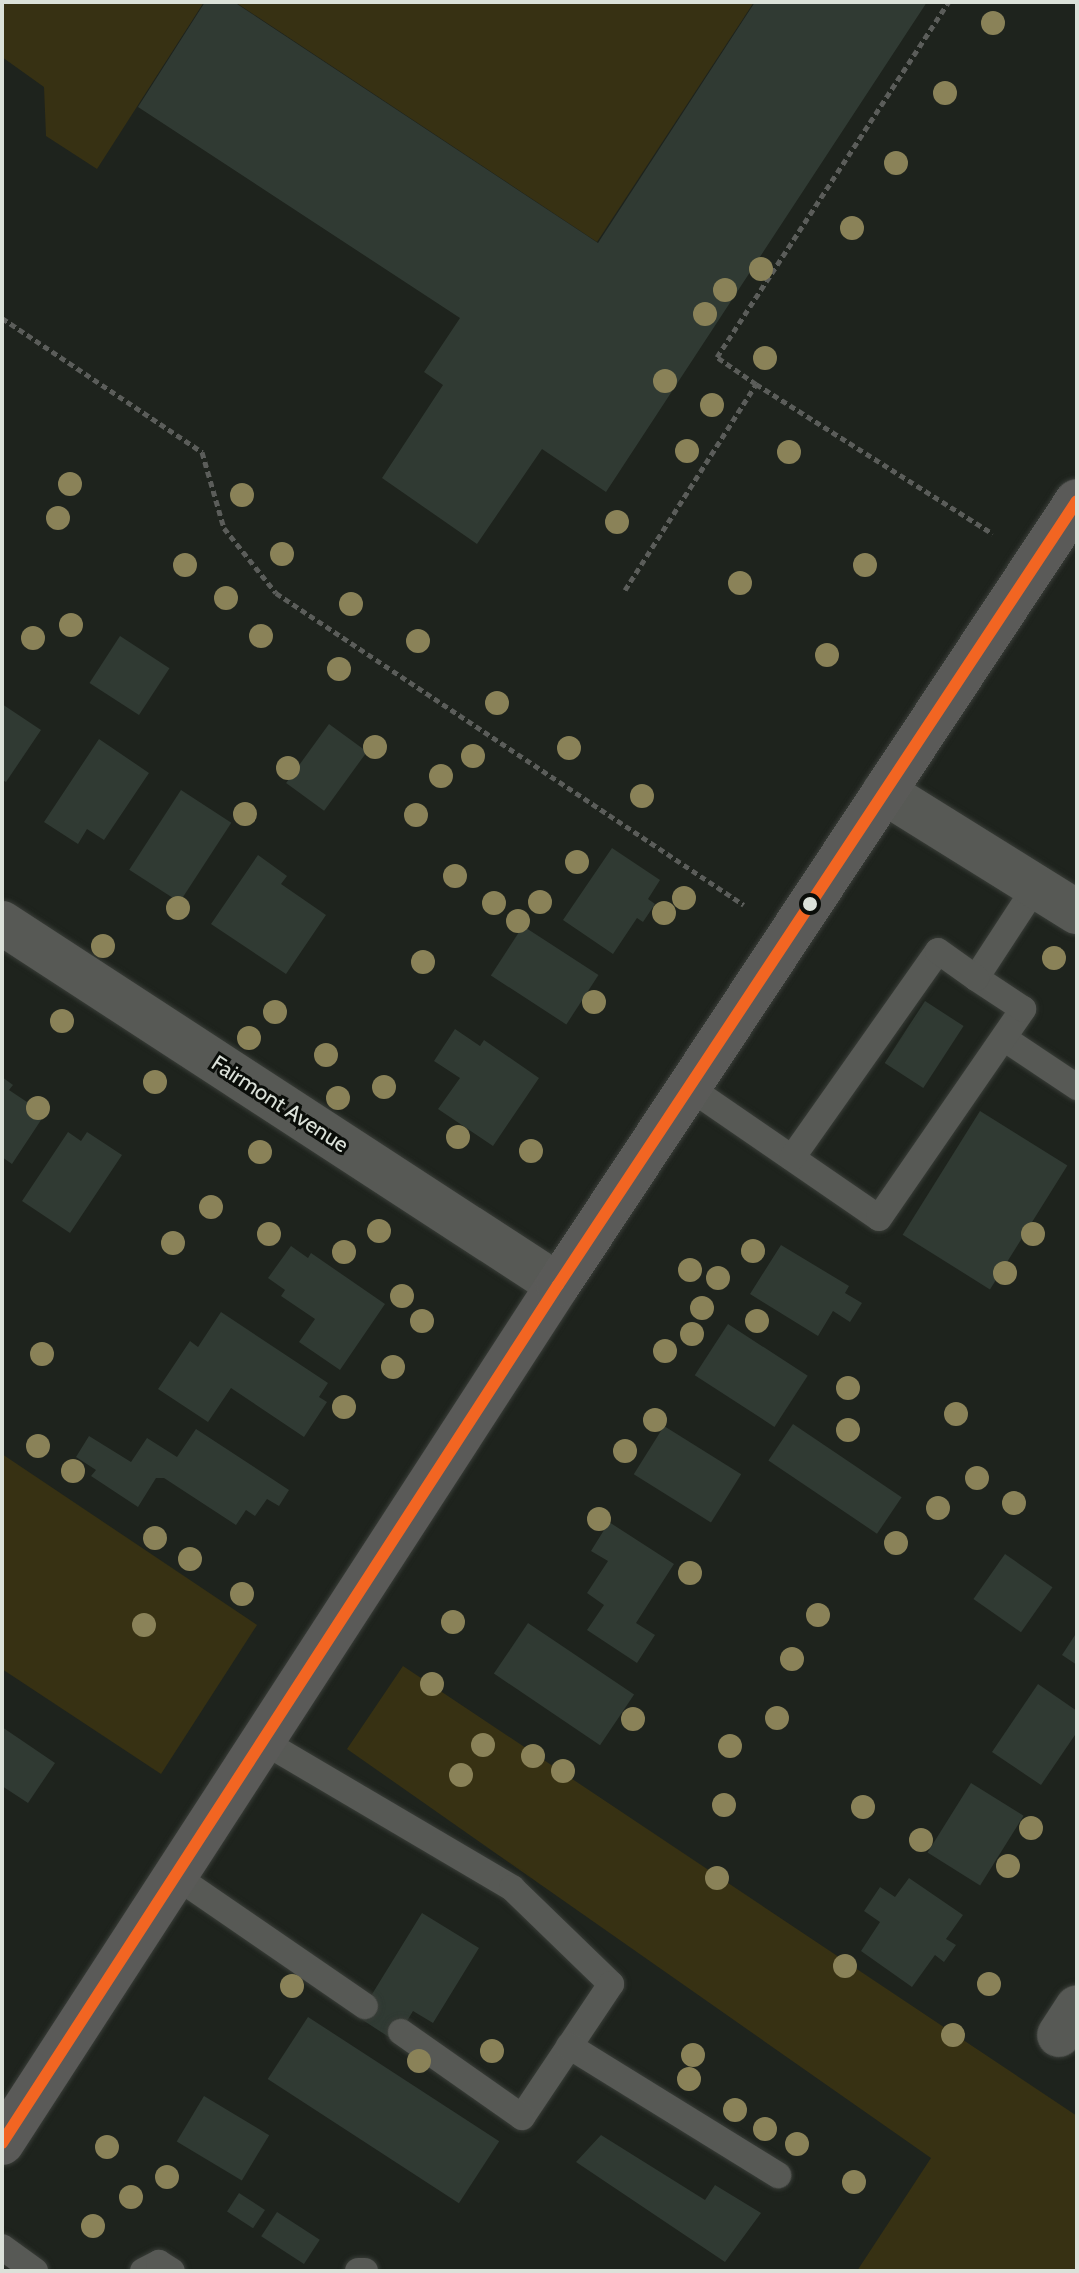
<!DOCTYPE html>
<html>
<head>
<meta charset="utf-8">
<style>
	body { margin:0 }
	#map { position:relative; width:1079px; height:2273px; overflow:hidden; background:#1e231d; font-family:Cabin,sans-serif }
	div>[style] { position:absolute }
	.green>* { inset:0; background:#373113 }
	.building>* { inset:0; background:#303a33; transform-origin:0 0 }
	.path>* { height:5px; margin-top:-2.5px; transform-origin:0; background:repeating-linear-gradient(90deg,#5b5d5a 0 6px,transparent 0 10px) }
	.roads { filter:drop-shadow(0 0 2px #393d38) drop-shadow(0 0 2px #393d38) }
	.lane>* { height:26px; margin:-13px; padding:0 13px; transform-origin:13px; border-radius:13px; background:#575955 }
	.street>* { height:44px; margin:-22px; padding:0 22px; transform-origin:22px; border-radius:22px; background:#575955 }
	.secondary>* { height:44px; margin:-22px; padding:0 22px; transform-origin:22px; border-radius:22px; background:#5a5a58 }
	.bus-1>* { height:12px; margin:-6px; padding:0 6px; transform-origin:6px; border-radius:6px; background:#f26522 }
	.trees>* { width:24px; height:24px; margin:-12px; border-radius:50%; background:#8a8258 }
	.dots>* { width:22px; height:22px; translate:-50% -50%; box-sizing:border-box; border:4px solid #0a0d09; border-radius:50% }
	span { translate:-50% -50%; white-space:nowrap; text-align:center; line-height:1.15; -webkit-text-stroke:6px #0a0d09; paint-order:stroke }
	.street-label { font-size:22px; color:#dbe1d9 }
	.frame { position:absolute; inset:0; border:4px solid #dbe1d9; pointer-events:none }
</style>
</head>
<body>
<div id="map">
	<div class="green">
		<div style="clip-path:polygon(2px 2px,204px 2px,97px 169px,46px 136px,44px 87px,2px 57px)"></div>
		<div style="clip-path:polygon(235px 2px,754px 2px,597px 242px)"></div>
		<div style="clip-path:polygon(2px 1454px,257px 1625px,161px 1774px,2px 1669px)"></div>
		<div style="clip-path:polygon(403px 1666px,1077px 2116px,1077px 2271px,857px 2271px,931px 2158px,347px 1749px)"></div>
	</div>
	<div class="building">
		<div style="clip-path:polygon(205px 2px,234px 2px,598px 243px,755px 2px,927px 2px,606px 492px,542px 449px,477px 544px,382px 478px,443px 385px,424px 372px,460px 318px,138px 107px)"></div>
		<div style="left:120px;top:636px;width:59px;height:56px;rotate:33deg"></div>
		<div style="clip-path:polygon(2px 704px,41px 730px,6px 782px,2px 780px)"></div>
		<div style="left:329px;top:724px;width:47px;height:73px;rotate:36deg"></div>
		<div style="clip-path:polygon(99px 739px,149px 773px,104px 840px,87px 829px,78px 844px,44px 822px)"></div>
		<div style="left:181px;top:790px;width:60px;height:95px;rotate:33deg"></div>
		<div style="clip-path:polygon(612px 848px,660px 880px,648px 899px,655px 904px,643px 922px,637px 918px,613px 954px,563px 920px)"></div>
		<div style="clip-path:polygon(258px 855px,287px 876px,281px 884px,326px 915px,286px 974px,211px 924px)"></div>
		<div style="left:523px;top:926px;width:90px;height:59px;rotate:33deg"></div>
		<div style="left:925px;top:1001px;width:46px;height:74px;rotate:33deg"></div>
		<div style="clip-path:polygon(455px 1029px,480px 1046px,484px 1040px,539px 1078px,493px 1146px,438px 1109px,460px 1078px,434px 1061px)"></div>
		<div style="clip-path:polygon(2px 1077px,13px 1085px,9px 1090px,45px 1114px,12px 1164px,2px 1157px)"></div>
		<div style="left:980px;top:1111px;width:103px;height:146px;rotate:32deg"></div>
		<div style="clip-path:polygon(68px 1132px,81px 1141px,87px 1132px,122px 1155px,70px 1233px,22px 1201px)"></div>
		<div style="clip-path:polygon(781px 1245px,849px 1286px,845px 1293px,862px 1303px,850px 1322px,833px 1311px,818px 1336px,750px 1294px)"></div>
		<div style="clip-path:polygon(291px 1246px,308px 1258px,311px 1253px,385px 1304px,340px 1370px,299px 1342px,315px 1319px,281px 1296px,285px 1290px,268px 1278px)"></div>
		<div style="clip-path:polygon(221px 1312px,328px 1383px,319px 1397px,327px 1402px,304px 1437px,231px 1388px,208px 1422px,158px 1389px,190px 1341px,198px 1347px)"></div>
		<div style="left:728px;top:1324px;width:95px;height:61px;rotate:33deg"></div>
		<div style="left:793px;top:1424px;width:131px;height:44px;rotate:34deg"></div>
		<div style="left:664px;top:1426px;width:91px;height:57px;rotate:32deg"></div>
		<div style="clip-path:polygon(196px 1429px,289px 1490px,279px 1506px,267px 1499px,255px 1516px,246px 1510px,236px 1525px,164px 1478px,156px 1478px,138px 1507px,91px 1476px,96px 1470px,76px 1457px,89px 1436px,131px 1462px,147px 1438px,177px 1457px)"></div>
		<div style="clip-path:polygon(609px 1522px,674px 1564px,636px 1623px,655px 1635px,637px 1663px,587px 1630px,604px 1605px,587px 1593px,608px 1561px,591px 1551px)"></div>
		<div style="left:1005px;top:1554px;width:58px;height:55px;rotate:35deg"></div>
		<div style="left:528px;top:1623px;width:128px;height:61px;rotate:34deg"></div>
		<div style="clip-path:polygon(1077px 1632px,1077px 1665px,1062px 1655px)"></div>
		<div style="clip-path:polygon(1038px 1684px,1077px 1711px,1077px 1732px,1041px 1785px,992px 1752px)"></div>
		<div style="clip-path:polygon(2px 1727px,55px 1763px,28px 1803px,2px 1786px)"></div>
		<div style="left:971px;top:1783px;width:62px;height:82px;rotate:32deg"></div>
		<div style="clip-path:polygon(909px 1878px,963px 1915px,946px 1939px,956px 1945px,944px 1962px,935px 1955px,912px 1987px,861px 1951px,880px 1922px,864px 1911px,880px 1887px,895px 1897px)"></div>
		<div style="clip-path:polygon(422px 1913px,479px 1948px,433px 2023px,413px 2011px,395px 2041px,358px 2017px)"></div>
		<div style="left:308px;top:2017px;width:228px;height:74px;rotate:33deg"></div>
		<div style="left:204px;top:2096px;width:76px;height:53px;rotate:31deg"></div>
		<div style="clip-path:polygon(601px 2135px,705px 2200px,715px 2185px,761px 2213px,725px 2262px,576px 2162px)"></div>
		<div style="left:239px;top:2193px;width:31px;height:22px;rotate:33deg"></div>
		<div style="left:277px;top:2212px;width:51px;height:29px;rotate:33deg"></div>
	</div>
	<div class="path">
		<div style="left:2px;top:318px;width:241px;rotate:33.8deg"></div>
		<div style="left:202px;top:452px;width:79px;rotate:73.9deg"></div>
		<div style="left:224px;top:528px;width:83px;rotate:51.3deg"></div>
		<div style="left:276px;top:593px;width:562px;rotate:33.69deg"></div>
		<div style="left:756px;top:384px;width:47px;rotate:-145.3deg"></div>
		<div style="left:717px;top:357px;width:424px;rotate:-56.9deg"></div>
		<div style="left:625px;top:590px;width:244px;rotate:-57.5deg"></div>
		<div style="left:756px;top:384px;width:280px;rotate:32.3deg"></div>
	</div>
	<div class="roads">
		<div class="lane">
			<div style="left:1005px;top:1039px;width:87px;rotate:33.7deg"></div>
			<div style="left:690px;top:1088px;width:229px;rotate:34.5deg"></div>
			<div style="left:879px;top:1218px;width:254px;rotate:-55.4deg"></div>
			<div style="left:1023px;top:1009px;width:56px;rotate:-146.6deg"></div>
			<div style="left:976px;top:978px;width:110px;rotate:-56.9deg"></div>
			<div style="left:792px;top:1158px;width:253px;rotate:-54.8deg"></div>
			<div style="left:938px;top:951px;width:47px;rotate:35.4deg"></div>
			<div style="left:266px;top:1743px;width:286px;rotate:30.5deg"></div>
			<div style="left:512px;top:1888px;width:138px;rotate:44.1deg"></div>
			<div style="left:611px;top:1984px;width:160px;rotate:123.8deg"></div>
			<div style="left:522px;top:2117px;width:148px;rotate:-144.9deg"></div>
			<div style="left:177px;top:1877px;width:228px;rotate:34.5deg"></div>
			<div style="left:569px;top:2046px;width:246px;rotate:31.7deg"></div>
			<div style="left:2px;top:2247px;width:41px;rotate:36deg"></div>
			<div style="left:143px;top:2271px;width:18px;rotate:-27deg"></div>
			<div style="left:159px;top:2263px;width:15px;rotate:32deg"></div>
			<div style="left:358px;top:2271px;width:7px"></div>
		</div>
		<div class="street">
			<div style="left:884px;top:792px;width:227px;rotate:31.9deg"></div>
			<div style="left:2px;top:923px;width:663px;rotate:33.07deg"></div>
			<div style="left:1059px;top:2035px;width:33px;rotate:-57deg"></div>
		</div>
		<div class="secondary">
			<div style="left:2px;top:2143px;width:1022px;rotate:-57.06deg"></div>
			<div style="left:558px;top:1285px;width:940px;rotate:-56.5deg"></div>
		</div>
	</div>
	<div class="bus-1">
		<div style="left:2px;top:2143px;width:1022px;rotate:-57.06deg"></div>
		<div style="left:558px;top:1285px;width:940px;rotate:-56.5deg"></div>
	</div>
	<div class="trees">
		<div style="left:993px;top:23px"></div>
		<div style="left:945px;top:93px"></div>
		<div style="left:896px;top:163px"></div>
		<div style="left:852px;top:228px"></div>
		<div style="left:761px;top:269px"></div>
		<div style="left:725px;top:290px"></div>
		<div style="left:705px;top:314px"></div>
		<div style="left:765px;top:358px"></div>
		<div style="left:665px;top:381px"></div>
		<div style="left:712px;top:405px"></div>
		<div style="left:687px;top:451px"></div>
		<div style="left:789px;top:452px"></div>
		<div style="left:70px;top:484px"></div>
		<div style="left:242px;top:495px"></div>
		<div style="left:58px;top:518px"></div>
		<div style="left:617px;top:522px"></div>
		<div style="left:282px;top:554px"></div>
		<div style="left:185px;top:565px"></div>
		<div style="left:865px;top:565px"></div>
		<div style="left:740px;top:583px"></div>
		<div style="left:226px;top:598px"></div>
		<div style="left:351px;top:604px"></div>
		<div style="left:71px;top:625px"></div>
		<div style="left:261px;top:636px"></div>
		<div style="left:33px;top:638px"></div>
		<div style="left:418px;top:641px"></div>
		<div style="left:827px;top:655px"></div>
		<div style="left:339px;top:669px"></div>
		<div style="left:497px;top:703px"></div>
		<div style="left:375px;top:747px"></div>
		<div style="left:569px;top:748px"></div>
		<div style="left:473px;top:756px"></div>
		<div style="left:288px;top:768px"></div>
		<div style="left:441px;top:776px"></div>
		<div style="left:642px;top:796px"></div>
		<div style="left:245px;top:814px"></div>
		<div style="left:416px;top:815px"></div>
		<div style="left:577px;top:862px"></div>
		<div style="left:455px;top:876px"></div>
		<div style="left:684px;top:898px"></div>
		<div style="left:540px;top:902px"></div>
		<div style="left:494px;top:903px"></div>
		<div style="left:178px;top:908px"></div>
		<div style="left:664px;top:913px"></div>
		<div style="left:518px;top:921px"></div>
		<div style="left:103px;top:946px"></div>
		<div style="left:1054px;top:958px"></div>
		<div style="left:423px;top:962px"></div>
		<div style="left:594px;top:1002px"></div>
		<div style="left:275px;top:1012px"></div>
		<div style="left:62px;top:1021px"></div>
		<div style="left:249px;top:1038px"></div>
		<div style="left:326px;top:1055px"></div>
		<div style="left:155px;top:1082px"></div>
		<div style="left:384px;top:1087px"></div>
		<div style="left:338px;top:1098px"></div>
		<div style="left:38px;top:1108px"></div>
		<div style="left:458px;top:1137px"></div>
		<div style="left:531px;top:1151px"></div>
		<div style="left:260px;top:1152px"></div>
		<div style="left:211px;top:1207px"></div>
		<div style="left:379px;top:1231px"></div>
		<div style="left:269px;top:1234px"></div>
		<div style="left:1033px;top:1234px"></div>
		<div style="left:173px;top:1243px"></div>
		<div style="left:753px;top:1251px"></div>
		<div style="left:344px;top:1252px"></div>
		<div style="left:690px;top:1270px"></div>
		<div style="left:1005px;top:1273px"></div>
		<div style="left:718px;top:1278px"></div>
		<div style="left:402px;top:1296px"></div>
		<div style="left:702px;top:1308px"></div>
		<div style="left:422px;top:1321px"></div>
		<div style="left:757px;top:1321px"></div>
		<div style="left:692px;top:1334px"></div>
		<div style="left:665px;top:1351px"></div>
		<div style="left:42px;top:1354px"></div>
		<div style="left:393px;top:1367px"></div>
		<div style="left:848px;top:1388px"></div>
		<div style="left:344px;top:1407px"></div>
		<div style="left:956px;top:1414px"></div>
		<div style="left:655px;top:1420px"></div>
		<div style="left:848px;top:1430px"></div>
		<div style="left:38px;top:1446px"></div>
		<div style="left:625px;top:1451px"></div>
		<div style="left:73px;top:1471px"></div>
		<div style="left:977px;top:1478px"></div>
		<div style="left:1014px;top:1503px"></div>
		<div style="left:938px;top:1508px"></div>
		<div style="left:599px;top:1519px"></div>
		<div style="left:155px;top:1538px"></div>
		<div style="left:896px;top:1543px"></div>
		<div style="left:190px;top:1559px"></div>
		<div style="left:690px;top:1573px"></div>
		<div style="left:242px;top:1594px"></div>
		<div style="left:818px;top:1615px"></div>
		<div style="left:453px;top:1622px"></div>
		<div style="left:144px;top:1625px"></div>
		<div style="left:792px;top:1659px"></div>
		<div style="left:432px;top:1684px"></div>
		<div style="left:777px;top:1718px"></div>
		<div style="left:633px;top:1719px"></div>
		<div style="left:483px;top:1745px"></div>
		<div style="left:730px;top:1746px"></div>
		<div style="left:533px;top:1756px"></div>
		<div style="left:563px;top:1771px"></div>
		<div style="left:461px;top:1775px"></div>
		<div style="left:724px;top:1805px"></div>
		<div style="left:863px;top:1807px"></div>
		<div style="left:1031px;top:1828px"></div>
		<div style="left:921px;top:1840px"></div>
		<div style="left:1008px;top:1866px"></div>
		<div style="left:717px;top:1878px"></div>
		<div style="left:845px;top:1966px"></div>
		<div style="left:989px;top:1984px"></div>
		<div style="left:292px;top:1986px"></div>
		<div style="left:953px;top:2035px"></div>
		<div style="left:492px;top:2051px"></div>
		<div style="left:693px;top:2055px"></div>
		<div style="left:419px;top:2061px"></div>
		<div style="left:689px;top:2079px"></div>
		<div style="left:735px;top:2110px"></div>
		<div style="left:765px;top:2129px"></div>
		<div style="left:797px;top:2144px"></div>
		<div style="left:107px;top:2147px"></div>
		<div style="left:167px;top:2177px"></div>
		<div style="left:854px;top:2182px"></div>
		<div style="left:131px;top:2197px"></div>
		<div style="left:93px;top:2226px"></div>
	</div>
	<div class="dots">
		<div style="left:810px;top:904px;background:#dbe1d9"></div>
	</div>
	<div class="street-label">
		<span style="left:280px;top:1104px;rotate:33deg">Fairmont Avenue</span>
	</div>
	<div class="frame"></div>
</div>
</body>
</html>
